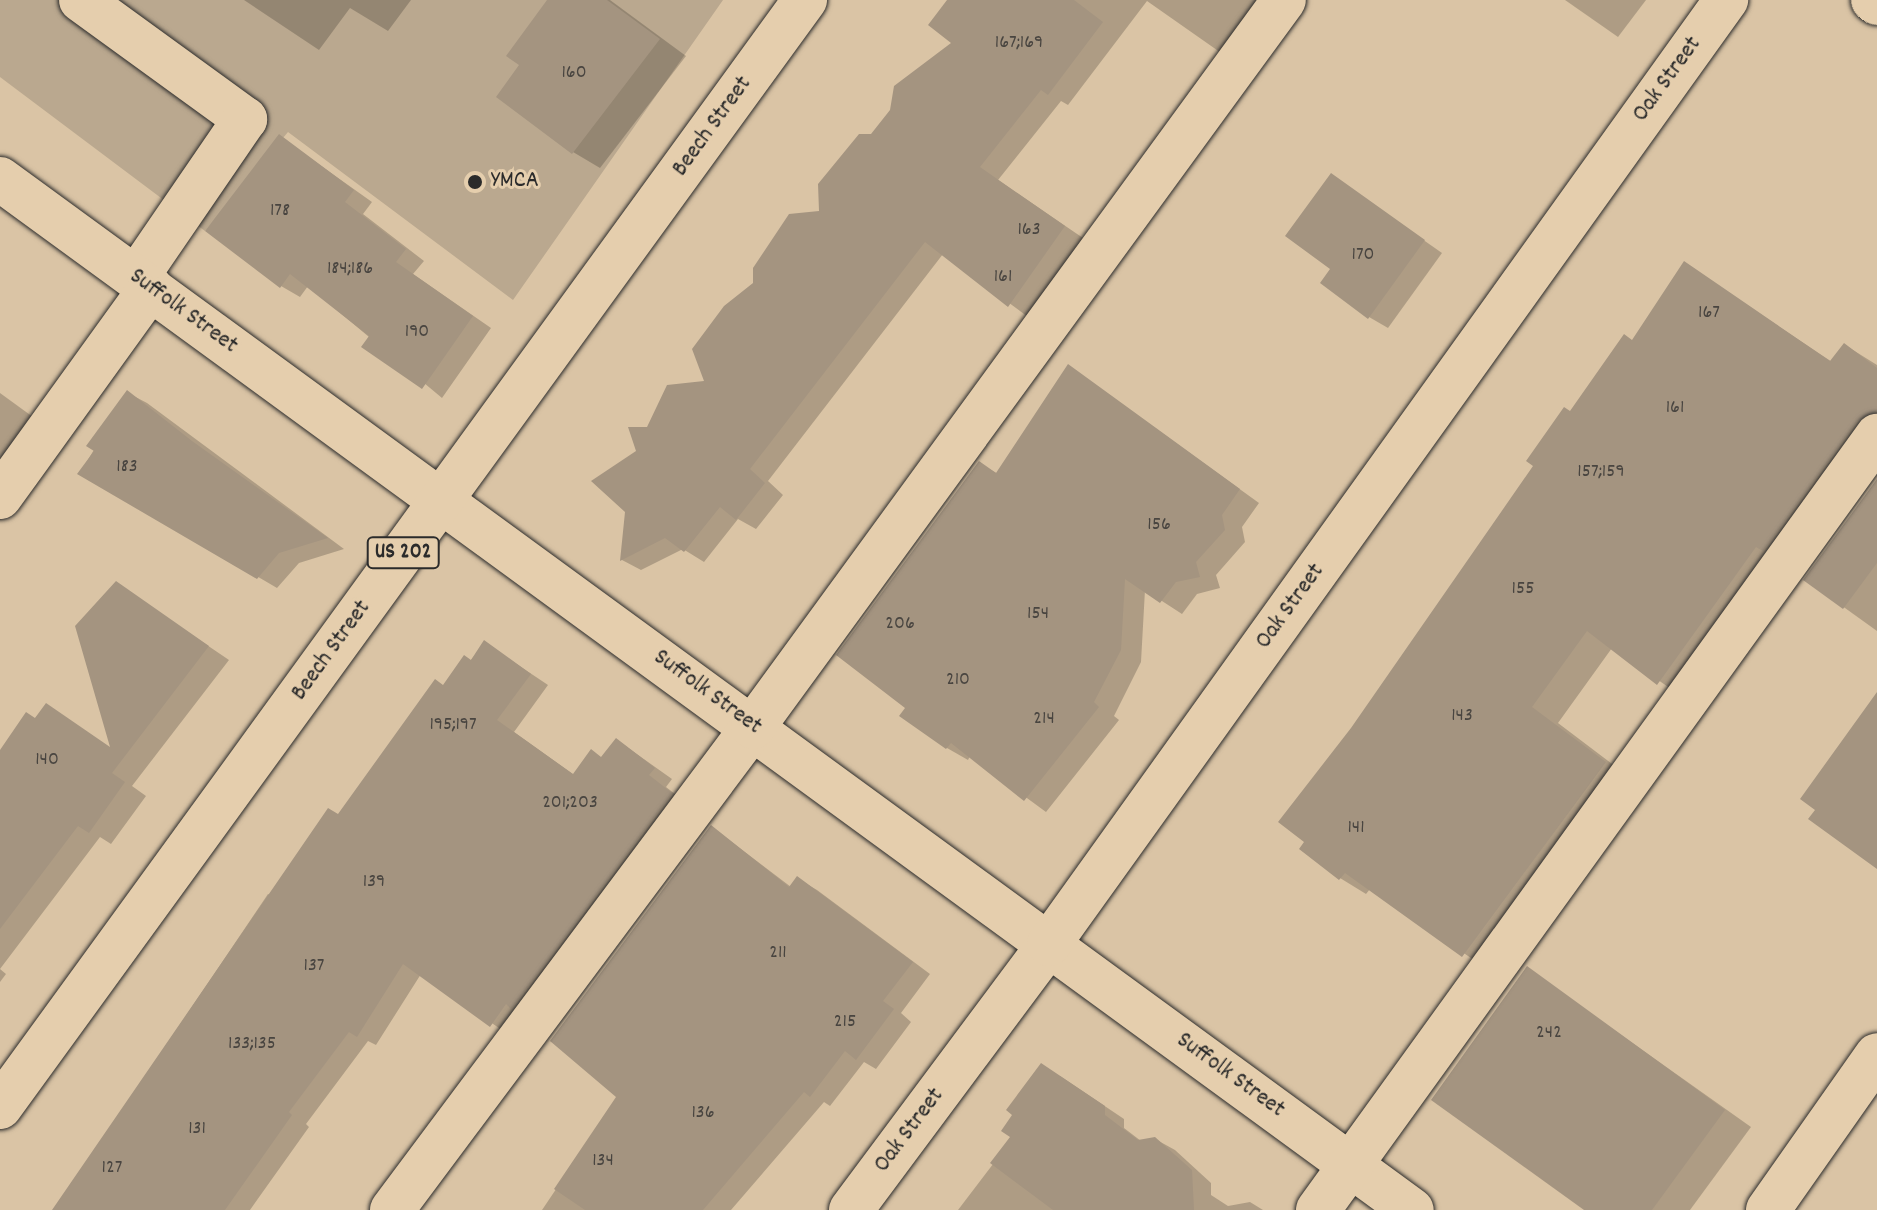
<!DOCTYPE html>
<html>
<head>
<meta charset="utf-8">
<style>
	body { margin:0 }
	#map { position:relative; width:1877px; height:1210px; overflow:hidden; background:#dac4a5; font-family:Dekko,sans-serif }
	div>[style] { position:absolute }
	.green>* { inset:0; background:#baa88f }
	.shadow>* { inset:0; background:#0003 }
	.building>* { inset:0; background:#a49480 }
	.roads { filter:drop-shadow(0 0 2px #2b2b2b) drop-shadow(0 0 2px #2b2b2b) }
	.minor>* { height:44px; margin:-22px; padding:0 22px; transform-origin:22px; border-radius:22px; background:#e5cead }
	.major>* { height:44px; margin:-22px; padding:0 22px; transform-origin:22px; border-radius:22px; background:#e5cead }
	.dots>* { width:22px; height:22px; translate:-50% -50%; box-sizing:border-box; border:4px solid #e5cead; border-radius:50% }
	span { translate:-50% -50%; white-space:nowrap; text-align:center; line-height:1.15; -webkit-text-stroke:6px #e5cead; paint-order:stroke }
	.number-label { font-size:20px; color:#494540 }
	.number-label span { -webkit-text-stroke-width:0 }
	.shield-label span { padding:2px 6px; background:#e5cead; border:2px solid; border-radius:6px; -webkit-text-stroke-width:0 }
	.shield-label { font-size:22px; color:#2b2b2b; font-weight:700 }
	.street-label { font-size:24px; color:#2b2b2b }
	.poi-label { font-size:24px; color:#2b2b2b }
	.left { translate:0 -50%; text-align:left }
</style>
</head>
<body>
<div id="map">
	<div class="green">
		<div style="clip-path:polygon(0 0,723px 0,513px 300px,288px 132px,205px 231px,0 77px)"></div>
	</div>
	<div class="shadow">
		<div style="clip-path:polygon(244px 0,411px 0,388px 31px,350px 8px,319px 50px)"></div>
		<div style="clip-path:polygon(550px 0,610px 0,686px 56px,600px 168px,573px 152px,522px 65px)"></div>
		<div style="clip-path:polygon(949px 0,1266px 0,1224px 55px,1147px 1px,1068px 105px,1061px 101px,998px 180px,1083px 238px,1028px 317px,943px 254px,768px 481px,783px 495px,756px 529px,738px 519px,704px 562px,683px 549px,641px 570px,622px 560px,638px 451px,649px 429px,707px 383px,755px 283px,821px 213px,872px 136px,955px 43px)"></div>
		<div style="clip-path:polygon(1565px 0,1646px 0,1618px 37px)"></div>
		<div style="clip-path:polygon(279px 136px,372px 202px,363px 214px,424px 261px,413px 274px,491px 328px,442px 398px,308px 286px,300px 297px,281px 286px)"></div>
		<div style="clip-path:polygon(1332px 176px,1442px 253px,1388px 328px,1369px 317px,1333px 268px)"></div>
		<div style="clip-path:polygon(1685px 264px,1832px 362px,1845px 345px,1877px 365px,1877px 445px,1684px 698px,1612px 648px,1558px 723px,1632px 779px,1490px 971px,1370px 889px,1366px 894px,1340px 878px,1353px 730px,1571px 414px,1633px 342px)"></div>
		<div style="clip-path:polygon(1069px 366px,1259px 503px,1242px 527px,1245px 542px,1216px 575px,1220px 588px,1197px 594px,1182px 614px,1145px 590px,1141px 662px,1114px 716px,1119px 720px,1046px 812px,970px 756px,968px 760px,947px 748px,907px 708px,979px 463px,998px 474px)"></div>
		<div style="clip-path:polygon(0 393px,33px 417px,0 462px)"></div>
		<div style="clip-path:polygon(128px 393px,147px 403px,344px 549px,299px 563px,277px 588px,80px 473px)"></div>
		<div style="clip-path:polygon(1877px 482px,1877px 631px,1806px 580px)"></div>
		<div style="clip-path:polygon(117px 584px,229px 660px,132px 786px,146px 796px,111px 844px,100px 837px,0 969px,6px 974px,0 982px,0 754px,47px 706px,112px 749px)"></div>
		<div style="clip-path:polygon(485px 643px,548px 685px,514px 732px,574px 775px,602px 758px,617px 740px,672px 779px,666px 787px,689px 805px,509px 1035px,421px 974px,376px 1045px,368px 1041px,306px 1124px,309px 1127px,250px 1210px,55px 1210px,268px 894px,274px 897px)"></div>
		<div style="clip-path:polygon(712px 827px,791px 887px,798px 879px,817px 890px,930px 974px,901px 1013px,911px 1022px,876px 1069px,864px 1062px,830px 1106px,824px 1102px,731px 1210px,542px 1210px,618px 1097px)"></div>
		<div style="clip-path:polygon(1528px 969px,1751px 1127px,1690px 1210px,1588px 1210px)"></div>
		<div style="clip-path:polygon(1060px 1076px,1124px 1119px,1124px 1128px,1141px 1141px,1155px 1139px,1175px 1150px,1211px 1183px,1211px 1195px,1228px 1206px,1250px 1202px,1263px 1210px,958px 1210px)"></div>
	</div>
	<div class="building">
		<div style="clip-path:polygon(547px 0,607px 0,660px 39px,572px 154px,496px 97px,519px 65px,506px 56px)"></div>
		<div style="clip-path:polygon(947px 0,1074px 0,1103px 22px,1048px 95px,1041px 90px,980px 167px,1065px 226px,1008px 307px,925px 242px,750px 469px,765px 483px,736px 520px,720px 507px,684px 552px,665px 538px,620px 561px,625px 512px,591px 481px,636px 451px,628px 427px,647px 427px,667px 385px,704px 381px,692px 349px,724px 306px,753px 283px,753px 268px,789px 214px,819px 211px,818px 184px,859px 134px,871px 134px,890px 110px,894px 86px,951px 43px,928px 25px)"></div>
		<div style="clip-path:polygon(279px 134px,354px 190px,345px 202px,406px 249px,396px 262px,473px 316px,422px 389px,361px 347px,369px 336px,290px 274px,280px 288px,205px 231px)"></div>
		<div style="clip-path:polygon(1331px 173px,1425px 240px,1368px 319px,1320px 283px,1330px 269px,1285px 236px)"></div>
		<div style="clip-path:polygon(1684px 261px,1830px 361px,1844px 343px,1877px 368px,1877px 411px,1857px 421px,1763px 551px,1756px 547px,1657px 685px,1587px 631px,1532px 707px,1606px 762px,1462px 957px,1345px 873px,1339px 880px,1299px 849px,1304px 842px,1278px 822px,1351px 728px,1533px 466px,1526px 461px,1564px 407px,1570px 411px,1624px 334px,1632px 340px)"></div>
		<div style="clip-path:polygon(1068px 364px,1240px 489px,1222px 515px,1225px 530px,1196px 562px,1200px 577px,1176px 582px,1160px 603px,1125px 579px,1121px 650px,1094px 702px,1099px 707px,1024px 801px,951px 743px,946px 749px,899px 716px,905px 708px,836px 655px,979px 461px,996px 473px)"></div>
		<div style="clip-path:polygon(127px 390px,192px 441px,328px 538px,279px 553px,257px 579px,77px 474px,94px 451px,86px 446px)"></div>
		<div style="clip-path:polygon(1877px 479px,1877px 563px,1843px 609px,1803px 580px)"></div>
		<div style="clip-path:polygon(116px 581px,209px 646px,112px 773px,125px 782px,89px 833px,78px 826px,0 929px,0 750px,26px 712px,35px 718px,46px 703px,110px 747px,75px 626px)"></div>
		<div style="clip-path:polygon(484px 640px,531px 674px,497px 720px,573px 774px,591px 749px,601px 757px,616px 738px,655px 768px,649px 775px,672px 793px,511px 1009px,506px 1004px,490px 1027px,403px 964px,357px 1037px,349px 1032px,289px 1112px,292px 1115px,225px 1210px,52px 1210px,328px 808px,338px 814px,435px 679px,443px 685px,464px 655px,471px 660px)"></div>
		<div style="clip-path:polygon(1877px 692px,1877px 869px,1808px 819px,1815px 810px,1800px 799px)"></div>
		<div style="clip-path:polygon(711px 825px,789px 887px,797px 876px,913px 962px,883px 1001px,894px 1009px,856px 1060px,845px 1051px,810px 1097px,804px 1092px,703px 1210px,585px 1210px,554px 1189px,616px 1097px,550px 1041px)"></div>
		<div style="clip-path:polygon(1527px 966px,1725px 1110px,1652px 1210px,1584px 1210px,1431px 1100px)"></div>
		<div style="clip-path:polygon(1041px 1063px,1105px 1106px,1105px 1115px,1138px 1140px,1155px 1137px,1192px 1170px,1194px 1210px,1053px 1210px,990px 1163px,1010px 1137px,1001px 1131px,1012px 1115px,1006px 1110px)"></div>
	</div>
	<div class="roads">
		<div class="minor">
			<div style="left:81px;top:0;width:203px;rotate:36deg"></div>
			<div style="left:245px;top:119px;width:193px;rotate:124.4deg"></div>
			<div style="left:1873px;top:0;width:5px;rotate:37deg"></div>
			<div style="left:0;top:179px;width:1748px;rotate:36.14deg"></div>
			<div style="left:0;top:497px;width:258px;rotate:-54.2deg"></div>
			<div style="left:392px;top:1210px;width:603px;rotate:-53.23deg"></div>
			<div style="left:753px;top:727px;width:900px;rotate:-53.86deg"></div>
			<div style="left:851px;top:1210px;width:332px;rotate:-53.3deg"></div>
			<div style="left:1049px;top:944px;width:1162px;rotate:-54.35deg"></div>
			<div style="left:1318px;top:1210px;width:955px;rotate:-54.16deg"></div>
		</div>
		<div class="major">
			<div style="left:0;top:1107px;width:1369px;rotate:-53.98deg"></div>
			<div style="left:1768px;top:1210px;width:189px;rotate:-54.9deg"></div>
		</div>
	</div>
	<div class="dots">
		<div style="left:475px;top:182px;background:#2b2b2b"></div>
	</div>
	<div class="number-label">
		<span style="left:1019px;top:43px">167;169</span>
		<span style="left:574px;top:73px">160</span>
		<span style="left:280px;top:211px">178</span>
		<span style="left:1029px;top:230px">163</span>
		<span style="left:1363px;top:255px">170</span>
		<span style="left:350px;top:269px">184;186</span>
		<span style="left:1003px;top:277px">161</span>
		<span style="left:1709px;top:313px">167</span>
		<span style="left:417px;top:332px">190</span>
		<span style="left:1675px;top:408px">161</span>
		<span style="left:127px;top:467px">183</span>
		<span style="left:1601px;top:472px">157;159</span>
		<span style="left:1159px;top:525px">156</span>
		<span style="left:1523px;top:589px">155</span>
		<span style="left:1038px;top:614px">154</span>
		<span style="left:900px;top:624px">206</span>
		<span style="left:958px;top:680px">210</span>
		<span style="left:1462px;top:716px">143</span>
		<span style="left:1044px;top:719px">214</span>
		<span style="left:453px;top:725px">195;197</span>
		<span style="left:47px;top:760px">140</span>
		<span style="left:570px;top:803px">201;203</span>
		<span style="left:1356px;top:828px">141</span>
		<span style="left:374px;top:882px">139</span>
		<span style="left:778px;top:953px">211</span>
		<span style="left:314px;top:966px">137</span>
		<span style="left:845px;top:1022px">215</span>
		<span style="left:1549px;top:1033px">242</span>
		<span style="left:252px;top:1044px">133;135</span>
		<span style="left:703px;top:1113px">136</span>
		<span style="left:197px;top:1129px">131</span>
		<span style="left:603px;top:1161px">134</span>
		<span style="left:112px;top:1168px">127</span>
	</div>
	<div class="shield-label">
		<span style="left:403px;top:553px">US 202</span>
	</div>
	<div class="street-label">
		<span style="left:1668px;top:80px;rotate:-54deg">Oak Street</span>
		<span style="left:713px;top:127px;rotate:-54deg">Beech Street</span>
		<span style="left:183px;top:312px;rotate:36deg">Suffolk Street</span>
		<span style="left:1291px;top:607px;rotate:-54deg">Oak Street</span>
		<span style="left:332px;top:651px;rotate:-54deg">Beech Street</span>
		<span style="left:707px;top:693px;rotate:36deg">Suffolk Street</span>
		<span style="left:1230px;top:1076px;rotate:36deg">Suffolk Street</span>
		<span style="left:910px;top:1131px;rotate:-53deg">Oak Street</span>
	</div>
	<div class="poi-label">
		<span class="left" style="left:491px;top:182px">YMCA</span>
	</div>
</div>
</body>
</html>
